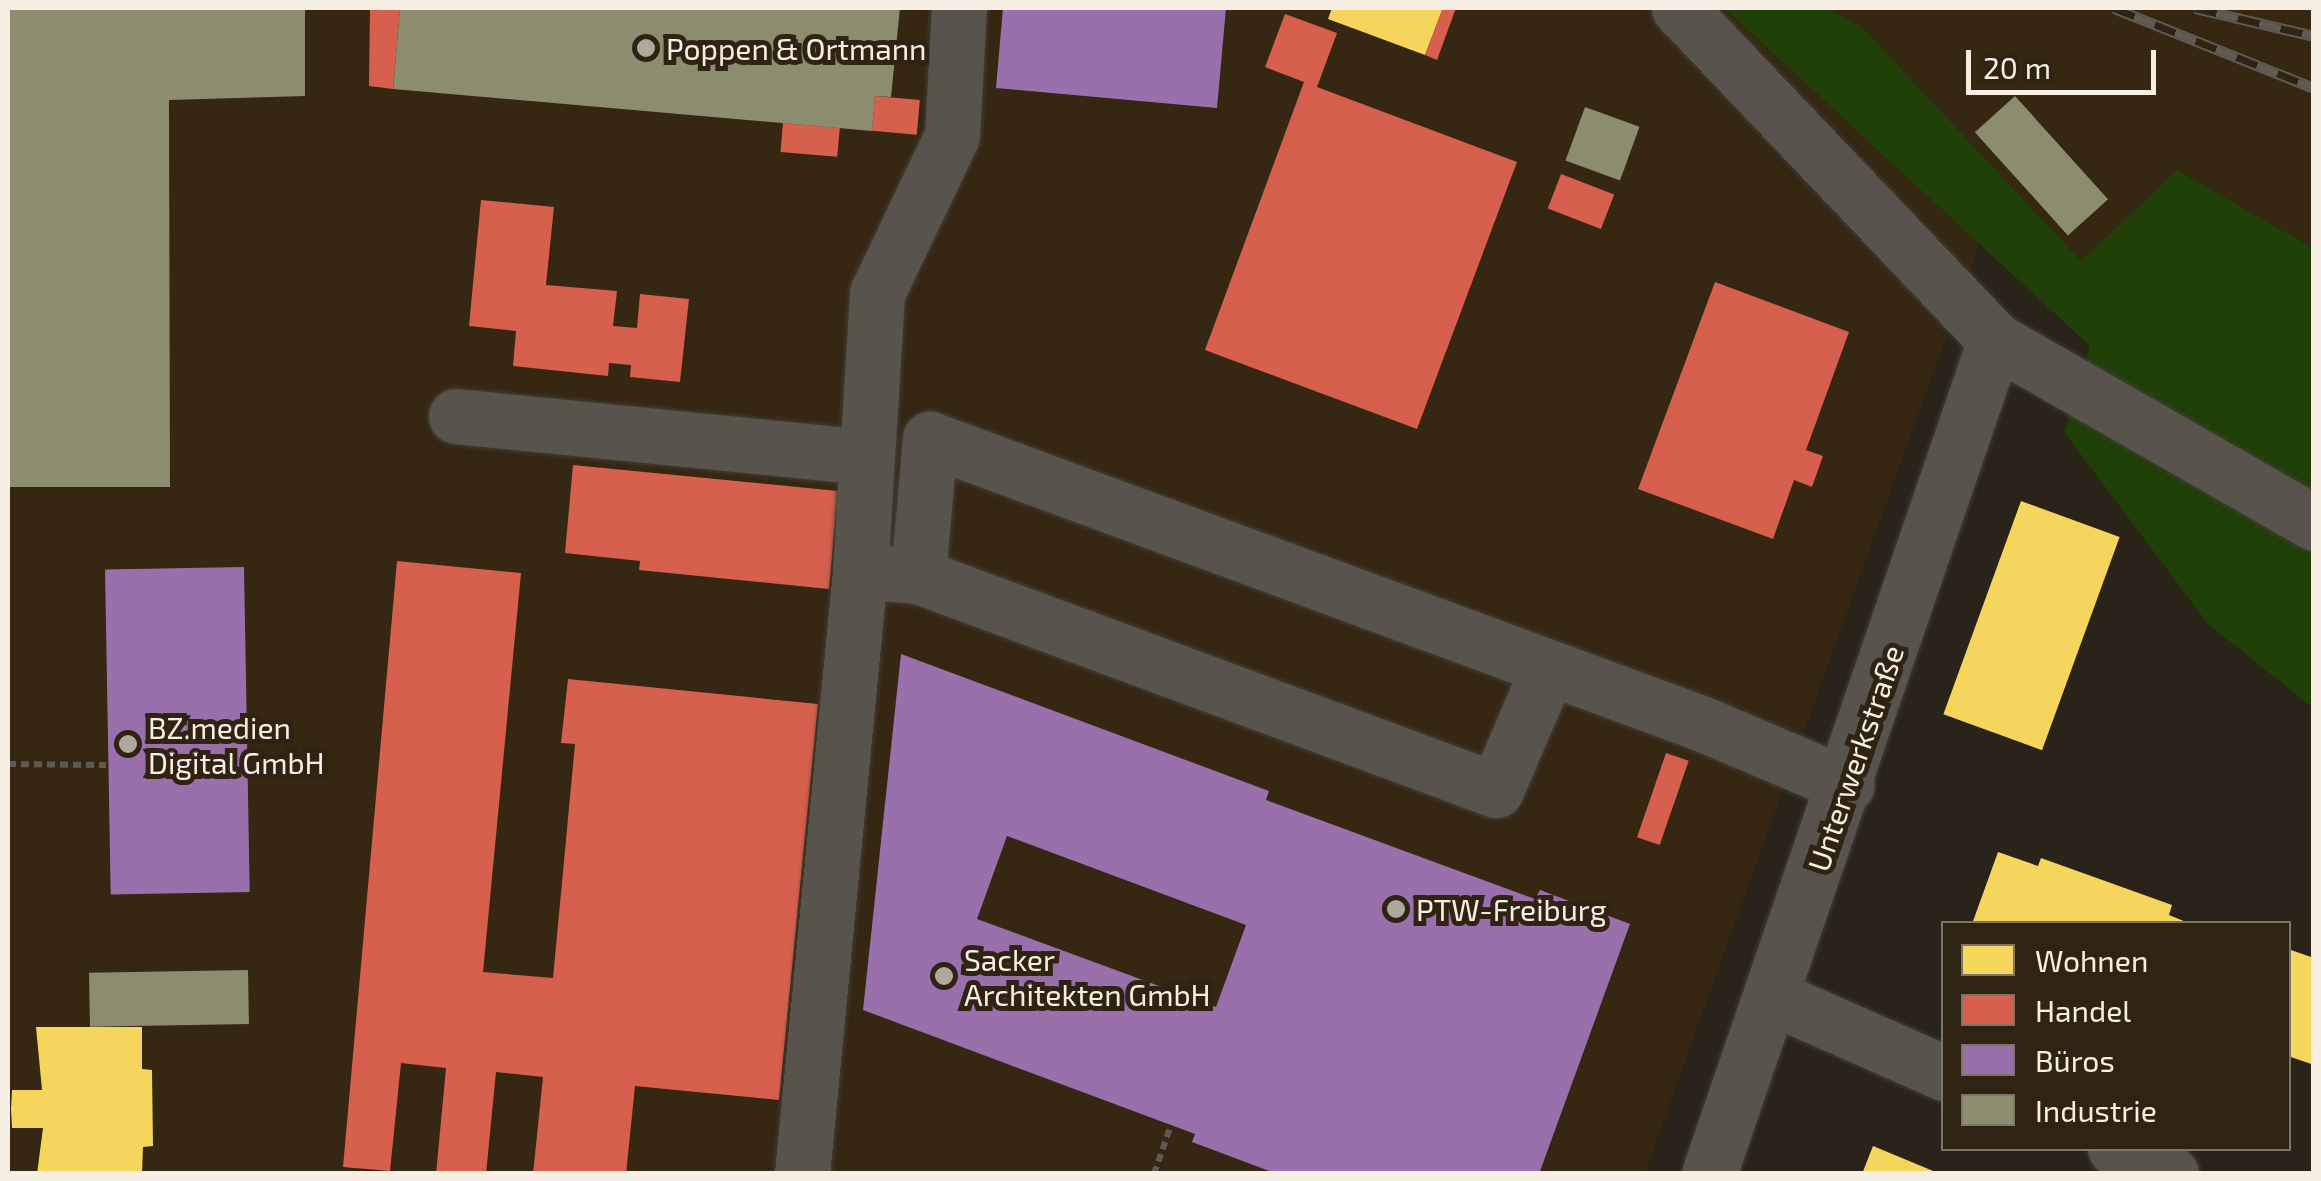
<!DOCTYPE html>
<html>
<head>
<meta charset="utf-8">
<style>
	body { margin:0 }
	#map { position:relative; width:2321px; height:1181px; overflow:hidden; background:#292319; font-family:"Exo 2",sans-serif }
	div>[style] { position:absolute }
	.built>* { inset:0; background:#352712 }
	.green>* { inset:0; background:#1f4007 }
	.homes>* { inset:0; background:#f6d55c; transform-origin:0 0 }
	.shops>* { inset:0; background:#d6604d; transform-origin:0 0 }
	.offices>* { inset:0; background:#9970ab; transform-origin:0 0 }
	.industry>* { inset:0; background:#8c8c6e; transform-origin:0 0 }
	.path>* { height:6px; margin-top:-3px; transform-origin:0; background:repeating-linear-gradient(90deg,#5f5b54 0 8px,transparent 0 13px) }
	.roads { filter:drop-shadow(0 0 2px #433d36) drop-shadow(0 0 2px #433d36) }
	.minor>* { height:55px; margin:-27.5px; padding:0 27.5px; transform-origin:27.5px; border-radius:27.5px; background:#58534c }
	.rail>* { height:11px; margin-top:-5.5px; transform-origin:0; background:repeating-linear-gradient(90deg,#2f2413 0 22px,#605c55 0 44px); box-sizing:border-box; border-block:2px solid #605c55 }
	.dots>* { width:28px; height:28px; translate:-50% -50%; box-sizing:border-box; border:5px solid #2f2413; border-radius:50% }
	span { translate:-50% -50%; white-space:nowrap; text-align:center; line-height:1.15; -webkit-text-stroke:10px #2f2413; paint-order:stroke }
	.poi-label { font-size:30px; color:#f7efe4 }
	.left { translate:0 -50%; text-align:left }
	.street-label { font-size:30px; color:#f7efe4 }
	.frame { position:absolute; inset:0; border:10px solid #f7efe4; pointer-events:none }
	.legend { position:absolute; left:1941px; top:921px; width:350px; height:230px; box-sizing:border-box; background:#2f2413; border:2px solid #7f7567; margin:0; padding:12px 18px; list-style:none; font-size:30px; color:#f7efe4 }
	.legend li { display:flex; align-items:center; gap:20px; height:50px }
	.legend b { width:50px; border:2px solid #7f7567 }
	.scale { position:absolute; left:1966px; top:50px; width:190px; height:45px; box-sizing:border-box; border:5px solid #f7efe4; border-top:0; padding-left:12px; font-size:30px; line-height:35px; white-space:nowrap; color:#f7efe4; -webkit-text-stroke:8px #2f2413; paint-order:stroke }
</style>
</head>
<body>
<div id="map">
	<div class="built">
		<div style="clip-path:polygon(8px 8px,1724px 8px,1980px 243px,1645px 1173px,8px 1173px)"></div>
		<div style="clip-path:polygon(1826px 8px,2313px 8px,2313px 248px,2177px 170px,2081px 261px,1862px 27px)"></div>
	</div>
	<div class="green">
		<div style="clip-path:polygon(1724px 8px,1826px 8px,1862px 27px,2081px 261px,2177px 170px,2313px 248px,2313px 708px,2208px 624px,2064px 432px,2090px 346px)"></div>
	</div>
	<div class="homes">
		<div style="clip-path:polygon(1332px 8px,1443px 8px,1425px 55px,1328px 19px)"></div>
		<div style="left:2021px;top:501px;width:105px;height:227px;rotate:20deg"></div>
		<div style="clip-path:polygon(1998px 852px,2038px 866px,2041px 858px,2172px 905px,2169px 915px,2191px 924px,1972px 924px)"></div>
		<div style="clip-path:polygon(2288px 949px,2314px 958px,2314px 1065px,2288px 1056px)"></div>
		<div style="clip-path:polygon(36px 1027px,142px 1027px,142px 1069px,152px 1070px,153px 1146px,143px 1147px,142px 1174px,37px 1174px,43px 1128px,12px 1128px,11px 1109px,12px 1090px,42px 1090px)"></div>
		<div style="clip-path:polygon(1873px 1146px,1938px 1173px,1938px 1174px,1862px 1174px)"></div>
	</div>
	<div class="shops">
		<div style="clip-path:polygon(370px 8px,400px 8px,393px 89px,369px 86px)"></div>
		<div style="clip-path:polygon(1443px 8px,1456px 8px,1437px 60px,1425px 55px)"></div>
		<div style="clip-path:polygon(1285px 14px,1337px 33px,1317px 87px,1517px 162px,1417px 429px,1205px 350px,1304px 82px,1265px 67px)"></div>
		<div style="left:875px;top:96px;width:45px;height:35px;rotate:5deg"></div>
		<div style="left:783px;top:123px;width:57px;height:29px;rotate:5deg"></div>
		<div style="left:1561px;top:174px;width:57px;height:37px;rotate:21deg"></div>
		<div style="clip-path:polygon(481px 200px,554px 207px,546px 285px,617px 291px,613px 326px,637px 328px,640px 294px,689px 299px,680px 382px,630px 377px,631px 365px,609px 363px,608px 376px,513px 366px,516px 331px,469px 326px)"></div>
		<div style="clip-path:polygon(1715px 282px,1849px 332px,1806px 450px,1823px 456px,1812px 487px,1794px 480px,1773px 539px,1638px 489px)"></div>
		<div style="clip-path:polygon(573px 465px,838px 491px,829px 589px,639px 570px,640px 561px,565px 553px)"></div>
		<div style="clip-path:polygon(397px 561px,521px 573px,483px 972px,553px 978px,575px 744px,561px 743px,568px 679px,818px 704px,779px 1100px,635px 1086px,626px 1174px,533px 1174px,543px 1077px,496px 1072px,486px 1174px,436px 1174px,446px 1068px,401px 1063px,390px 1171px,343px 1167px)"></div>
		<div style="left:1666px;top:753px;width:24px;height:89px;rotate:19deg"></div>
	</div>
	<div class="offices">
		<div style="clip-path:polygon(1003px 8px,1226px 8px,1217px 108px,996px 88px)"></div>
		<div style="left:244px;top:567px;width:325px;height:139px;rotate:89deg"></div>
		<div style="clip-path:polygon(evenodd,901px 654px,1269px 791px,1266px 800px,1535px 899px,1540px 890px,1630px 924px,1539px 1174px,1277px 1174px,1192px 1142px,1195px 1134px,863px 1010px,901px 654px,1007px 836px,1246px 925px,1216px 1007px,977px 919px,1007px 836px)"></div>
	</div>
	<div class="industry">
		<div style="clip-path:polygon(8px 8px,305px 8px,305px 96px,169px 100px,170px 487px,8px 487px)"></div>
		<div style="clip-path:polygon(400px 8px,900px 8px,891px 97px,875px 96px,872px 131px,393px 89px)"></div>
		<div style="left:2015px;top:96px;width:139px;height:54px;rotate:48deg"></div>
		<div style="left:1585px;top:107px;width:58px;height:57px;rotate:20deg"></div>
		<div style="left:248px;top:970px;width:54px;height:159px;rotate:89deg"></div>
	</div>
	<div class="path">
		<div style="left:8px;top:764px;width:98px;rotate:0.6deg"></div>
		<div style="left:1154px;top:1174px;width:52px;rotate:-70.9deg"></div>
	</div>
	<div class="roads">
		<div class="minor">
			<div style="left:1679px;top:8px;width:458px;rotate:46.4deg"></div>
			<div style="left:1995px;top:340px;width:368px;rotate:29.8deg"></div>
			<div style="left:456px;top:416px;width:412px;rotate:5.7deg"></div>
			<div style="left:882px;top:573px;width:36px;rotate:5deg"></div>
			<div style="left:918px;top:576px;width:616px;rotate:20.32deg"></div>
			<div style="left:1496px;top:790px;width:129px;rotate:-66.8deg"></div>
			<div style="left:918px;top:576px;width:138px;rotate:-85deg"></div>
			<div style="left:930px;top:439px;width:824px;rotate:20.24deg"></div>
			<div style="left:1703px;top:724px;width:156px;rotate:23deg"></div>
			<div style="left:1774px;top:998px;width:186px;rotate:23.8deg"></div>
			<div style="left:2115px;top:1148px;width:62px;rotate:24.9deg"></div>
			<div style="left:802px;top:1174px;width:605px;rotate:-84.5deg"></div>
			<div style="left:860px;top:572px;width:280px;rotate:-86.5deg"></div>
			<div style="left:877px;top:293px;width:174px;rotate:-64.5deg"></div>
			<div style="left:952px;top:136px;width:128px;rotate:-86.9deg"></div>
			<div style="left:1709px;top:1174px;width:882px;rotate:-71.07deg"></div>
		</div>
	</div>
	<div class="rail">
		<div style="left:2114px;top:8px;width:215px;rotate:21.8deg"></div>
		<div style="left:2195px;top:8px;width:122px;rotate:13.2deg"></div>
	</div>
	<div class="dots">
		<div style="left:646px;top:48px;background:#afa89d"></div>
		<div style="left:128px;top:744px;background:#afa89d"></div>
		<div style="left:1396px;top:909px;background:#afa89d"></div>
		<div style="left:944px;top:976px;background:#afa89d"></div>
	</div>
	<div class="poi-label">
		<span class="left" style="left:666px;top:48px">Poppen &amp; Ortmann</span>
		<span class="left" style="left:148px;top:744px">BZ.medien<br>Digital GmbH</span>
		<span class="left" style="left:1416px;top:909px">PTW-Freiburg</span>
		<span class="left" style="left:964px;top:976px">Sacker<br>Architekten GmbH</span>
	</div>
	<div class="street-label">
		<span style="left:1855px;top:758px;rotate:-71deg">Unterwerkstraße</span>
	</div>
	<div class="frame"></div>
	<ul class="legend">
	<li><b style="height:28px;background:#f6d55c"></b>Wohnen</li>
	<li><b style="height:28px;background:#d6604d"></b>Handel</li>
	<li><b style="height:28px;background:#9970ab"></b>Büros</li>
	<li><b style="height:28px;background:#8c8c6e"></b>Industrie</li>
	</ul>
	<div class="scale">20 m</div>
</div>
</body>
</html>
